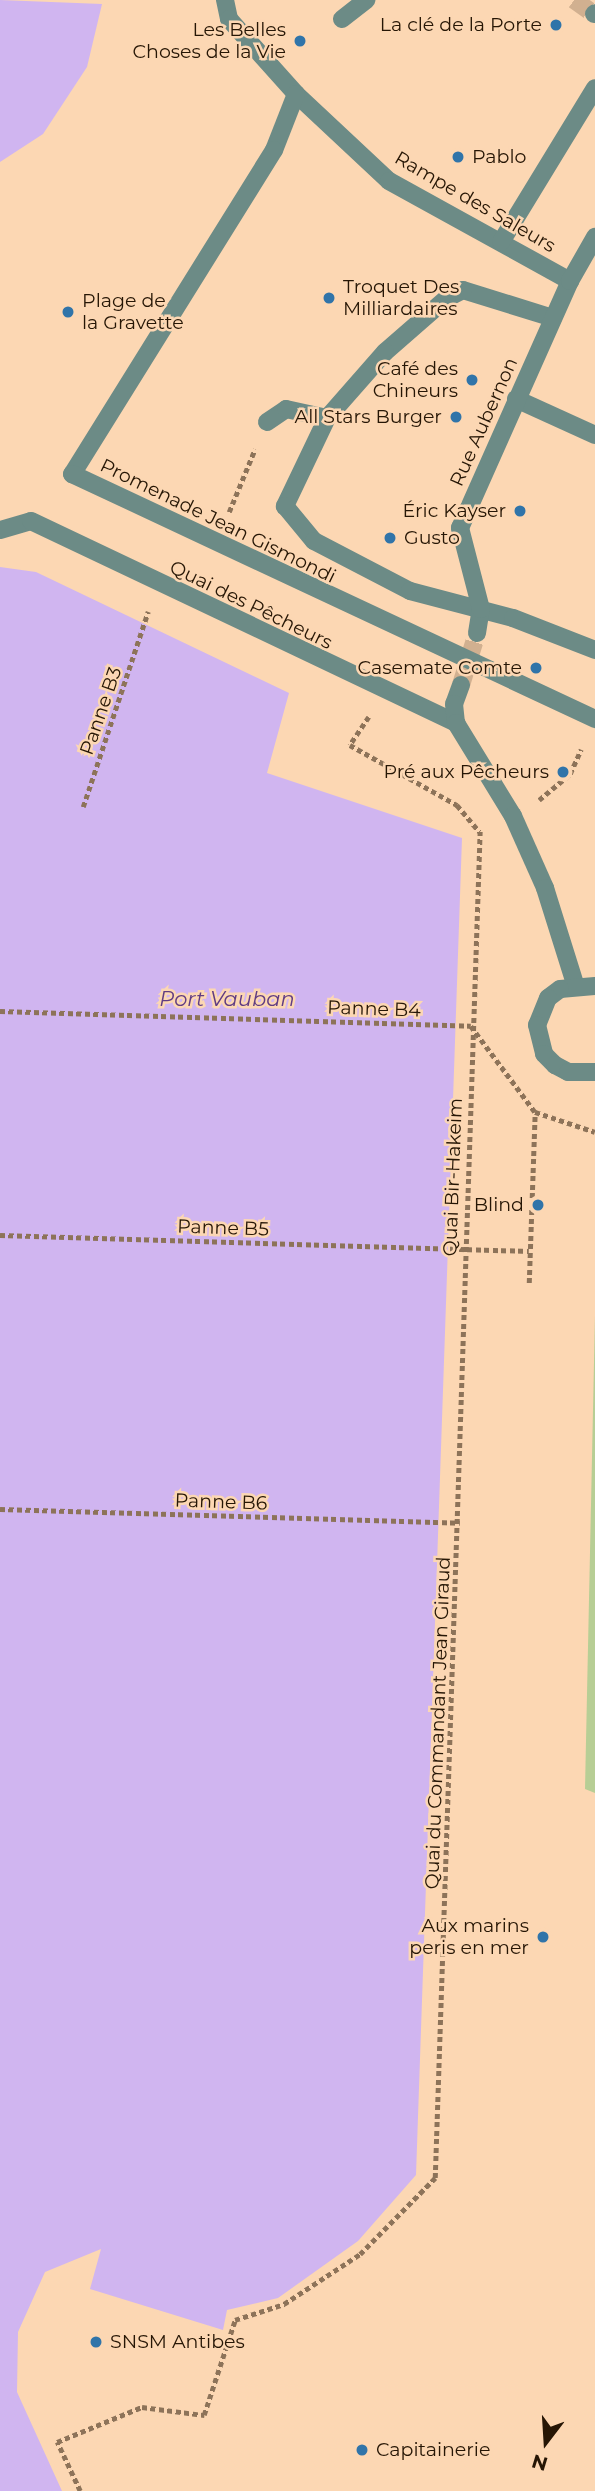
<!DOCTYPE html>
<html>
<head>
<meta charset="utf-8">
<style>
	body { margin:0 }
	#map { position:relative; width:595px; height:2491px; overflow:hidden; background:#fcd7b3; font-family:Montserrat,sans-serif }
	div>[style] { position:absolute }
	.green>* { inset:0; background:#b7ce95 }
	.water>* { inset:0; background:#d0b5f0 }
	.street-tunnel>* { height:18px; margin-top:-9px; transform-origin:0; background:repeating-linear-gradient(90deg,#d1b090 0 18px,transparent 0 27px) }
	.path>* { height:4.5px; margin-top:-2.25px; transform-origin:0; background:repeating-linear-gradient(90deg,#8d7359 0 5px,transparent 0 8.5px) }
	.lane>* { height:18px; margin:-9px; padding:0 9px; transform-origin:9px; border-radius:9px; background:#6c8b86 }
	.street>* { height:18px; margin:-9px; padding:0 9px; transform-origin:9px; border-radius:9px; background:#6c8b86 }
	.dots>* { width:19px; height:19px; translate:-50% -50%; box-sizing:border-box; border:4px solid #fcd7b3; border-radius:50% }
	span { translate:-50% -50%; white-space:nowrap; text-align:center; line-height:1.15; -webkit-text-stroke:5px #fcd7b3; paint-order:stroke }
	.poi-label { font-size:19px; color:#261605 }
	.right { translate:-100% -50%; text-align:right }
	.left { translate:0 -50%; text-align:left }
	.street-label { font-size:19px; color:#261605 }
	.water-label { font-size:21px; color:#603c83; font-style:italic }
	.north { position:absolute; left:511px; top:2407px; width:70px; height:70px; -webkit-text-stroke:5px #fcd7b3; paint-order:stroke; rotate:197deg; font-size:19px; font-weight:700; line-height:28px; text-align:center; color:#261605 }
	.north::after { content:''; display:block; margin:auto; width:24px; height:32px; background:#261605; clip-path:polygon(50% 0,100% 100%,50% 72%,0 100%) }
</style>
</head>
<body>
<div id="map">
	<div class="green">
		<div style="clip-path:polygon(595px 1315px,595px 1793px,585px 1789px)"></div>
	</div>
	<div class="water">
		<div style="clip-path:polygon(0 0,102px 4px,87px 67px,43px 134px,0 162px)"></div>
		<div style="clip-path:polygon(0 567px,36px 572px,289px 693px,267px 773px,462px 838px,416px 2175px,358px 2241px,278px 2298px,227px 2310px,223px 2330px,90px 2289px,101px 2249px,45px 2272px,18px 2332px,17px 2392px,62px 2491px,0 2491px)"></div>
	</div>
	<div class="street-tunnel">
		<div style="left:574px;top:0;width:24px;rotate:35deg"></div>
		<div style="left:461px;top:685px;width:54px;rotate:-72.9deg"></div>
	</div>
	<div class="path">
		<div style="left:229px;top:512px;width:68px;rotate:-67.6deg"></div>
		<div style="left:369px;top:717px;width:34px;rotate:124deg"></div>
		<div style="left:350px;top:745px;width:123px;rotate:29.3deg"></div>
		<div style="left:457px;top:805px;width:35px;rotate:50deg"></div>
		<div style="left:539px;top:800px;width:40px;rotate:-40deg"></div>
		<div style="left:570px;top:774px;width:27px;rotate:-66deg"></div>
		<div style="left:83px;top:807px;width:206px;rotate:-71.6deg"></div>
		<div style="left:0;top:1011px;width:471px;rotate:1.8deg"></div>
		<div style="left:471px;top:1026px;width:107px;rotate:53.3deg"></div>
		<div style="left:535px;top:1112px;width:63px;rotate:18.4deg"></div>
		<div style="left:0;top:1235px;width:529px;rotate:1.73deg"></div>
		<div style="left:529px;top:1283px;width:171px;rotate:-88deg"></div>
		<div style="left:0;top:1509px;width:460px;rotate:1.7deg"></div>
		<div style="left:80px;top:2491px;width:54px;rotate:-115.1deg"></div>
		<div style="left:57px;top:2442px;width:92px;rotate:-22.4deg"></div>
		<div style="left:142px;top:2407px;width:63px;rotate:7.4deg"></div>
		<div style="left:204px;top:2415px;width:100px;rotate:-71.9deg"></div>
		<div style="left:235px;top:2320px;width:52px;rotate:-18.1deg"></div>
		<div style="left:284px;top:2304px;width:91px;rotate:-33.3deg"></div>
		<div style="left:360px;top:2254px;width:107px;rotate:-45.4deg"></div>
		<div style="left:435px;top:2178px;width:1347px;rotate:-88.09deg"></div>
	</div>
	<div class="lane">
		<div style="left:0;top:530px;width:32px;rotate:-16deg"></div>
		<div style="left:31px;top:521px;width:471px;rotate:25.4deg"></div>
	</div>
	<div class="street">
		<div style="left:225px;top:0;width:19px;rotate:78deg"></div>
		<div style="left:229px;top:19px;width:101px;rotate:48.2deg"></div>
		<div style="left:296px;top:94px;width:127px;rotate:43.1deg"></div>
		<div style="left:389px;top:181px;width:207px;rotate:28.9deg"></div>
		<div style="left:594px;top:14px;width:1px;rotate:-45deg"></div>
		<div style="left:342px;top:19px;width:31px;rotate:-38deg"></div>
		<div style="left:296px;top:94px;width:60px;rotate:111.4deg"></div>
		<div style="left:274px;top:150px;width:382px;rotate:121.9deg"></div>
		<div style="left:72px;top:474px;width:578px;rotate:25.1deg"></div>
		<div style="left:501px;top:242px;width:180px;rotate:-58.6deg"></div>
		<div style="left:553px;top:318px;width:94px;rotate:-162.7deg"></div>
		<div style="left:463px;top:290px;width:18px;rotate:153deg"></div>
		<div style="left:447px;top:298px;width:82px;rotate:138.9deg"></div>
		<div style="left:385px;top:352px;width:88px;rotate:131.3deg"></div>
		<div style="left:327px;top:418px;width:98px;rotate:115.5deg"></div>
		<div style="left:285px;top:506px;width:45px;rotate:50.4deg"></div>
		<div style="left:314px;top:541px;width:108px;rotate:27.5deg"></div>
		<div style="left:410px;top:591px;width:106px;rotate:14.7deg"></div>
		<div style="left:513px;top:618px;width:88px;rotate:21.3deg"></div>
		<div style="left:516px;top:399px;width:87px;rotate:24.5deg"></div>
		<div style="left:267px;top:422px;width:23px;rotate:-34deg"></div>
		<div style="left:286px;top:409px;width:42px;rotate:12.4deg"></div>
		<div style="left:477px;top:633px;width:24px;rotate:-81deg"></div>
		<div style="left:481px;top:609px;width:84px;rotate:-104.5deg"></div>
		<div style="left:460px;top:528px;width:270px;rotate:-66deg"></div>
		<div style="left:570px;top:281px;width:51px;rotate:-60.4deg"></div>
		<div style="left:461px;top:685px;width:20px;rotate:110deg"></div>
		<div style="left:454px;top:704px;width:19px;rotate:84deg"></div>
		<div style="left:456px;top:723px;width:109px;rotate:58.5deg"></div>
		<div style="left:513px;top:816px;width:79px;rotate:66deg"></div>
		<div style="left:545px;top:888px;width:101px;rotate:72.6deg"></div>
		<div style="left:595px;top:986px;width:35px;rotate:175deg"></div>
		<div style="left:560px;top:989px;width:15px;rotate:143deg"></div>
		<div style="left:548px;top:998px;width:29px;rotate:112deg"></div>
		<div style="left:537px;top:1025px;width:30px;rotate:76deg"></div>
		<div style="left:544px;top:1054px;width:16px;rotate:45deg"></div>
		<div style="left:555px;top:1065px;width:15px;rotate:28deg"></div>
		<div style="left:568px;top:1072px;width:27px"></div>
	</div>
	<div class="dots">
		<div style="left:556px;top:25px;background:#3074a9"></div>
		<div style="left:300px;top:41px;background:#3074a9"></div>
		<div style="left:458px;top:157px;background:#3074a9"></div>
		<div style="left:329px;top:298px;background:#3074a9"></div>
		<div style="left:68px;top:312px;background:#3074a9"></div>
		<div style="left:472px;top:380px;background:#3074a9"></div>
		<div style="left:456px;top:417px;background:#3074a9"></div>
		<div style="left:520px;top:511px;background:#3074a9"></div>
		<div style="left:390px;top:538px;background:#3074a9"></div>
		<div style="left:536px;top:668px;background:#3074a9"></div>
		<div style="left:563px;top:772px;background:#3074a9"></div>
		<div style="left:538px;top:1205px;background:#3074a9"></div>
		<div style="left:543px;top:1937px;background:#3074a9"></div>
		<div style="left:96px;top:2342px;background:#3074a9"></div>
		<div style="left:362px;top:2450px;background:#3074a9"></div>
	</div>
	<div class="poi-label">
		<span class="right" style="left:542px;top:25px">La clé de la Porte</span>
		<span class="right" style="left:286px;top:41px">Les Belles<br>Choses de la Vie</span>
		<span class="left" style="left:472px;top:157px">Pablo</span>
		<span class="left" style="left:343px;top:298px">Troquet Des<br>Milliardaires</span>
		<span class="left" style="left:82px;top:312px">Plage de<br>la Gravette</span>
		<span class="right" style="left:458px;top:380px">Café des<br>Chineurs</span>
		<span class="right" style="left:442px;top:417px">All Stars Burger</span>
		<span class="right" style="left:506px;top:511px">Éric Kayser</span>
		<span class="left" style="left:404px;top:538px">Gusto</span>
		<span class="right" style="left:522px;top:668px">Casemate Comte</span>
		<span class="right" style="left:549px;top:772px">Pré aux Pêcheurs</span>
		<span class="right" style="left:524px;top:1205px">Blind</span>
		<span class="right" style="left:529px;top:1937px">Aux marins<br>peris en mer</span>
		<span class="left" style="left:110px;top:2342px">SNSM Antibes</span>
		<span class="left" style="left:376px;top:2450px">Capitainerie</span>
	</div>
	<div class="street-label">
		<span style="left:475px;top:202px;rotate:30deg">Rampe des Saleurs</span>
		<span style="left:484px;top:422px;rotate:-66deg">Rue Aubernon</span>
		<span style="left:218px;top:521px;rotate:26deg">Promenade Jean Gismondi</span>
		<span style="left:251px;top:605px;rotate:26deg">Quai des Pêcheurs</span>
		<span style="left:101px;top:711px;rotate:-71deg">Panne B3</span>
		<span style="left:374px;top:1009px;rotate:2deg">Panne B4</span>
		<span style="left:453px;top:1177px;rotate:-88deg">Quai Bir-Hakeim</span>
		<span style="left:223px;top:1228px;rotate:2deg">Panne B5</span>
		<span style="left:221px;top:1502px;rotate:2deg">Panne B6</span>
		<span style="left:438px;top:1723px;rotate:-88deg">Quai du Commandant Jean Giraud</span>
	</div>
	<div class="water-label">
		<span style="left:227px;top:999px">Port Vauban</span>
	</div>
	<div class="north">N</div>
</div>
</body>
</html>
